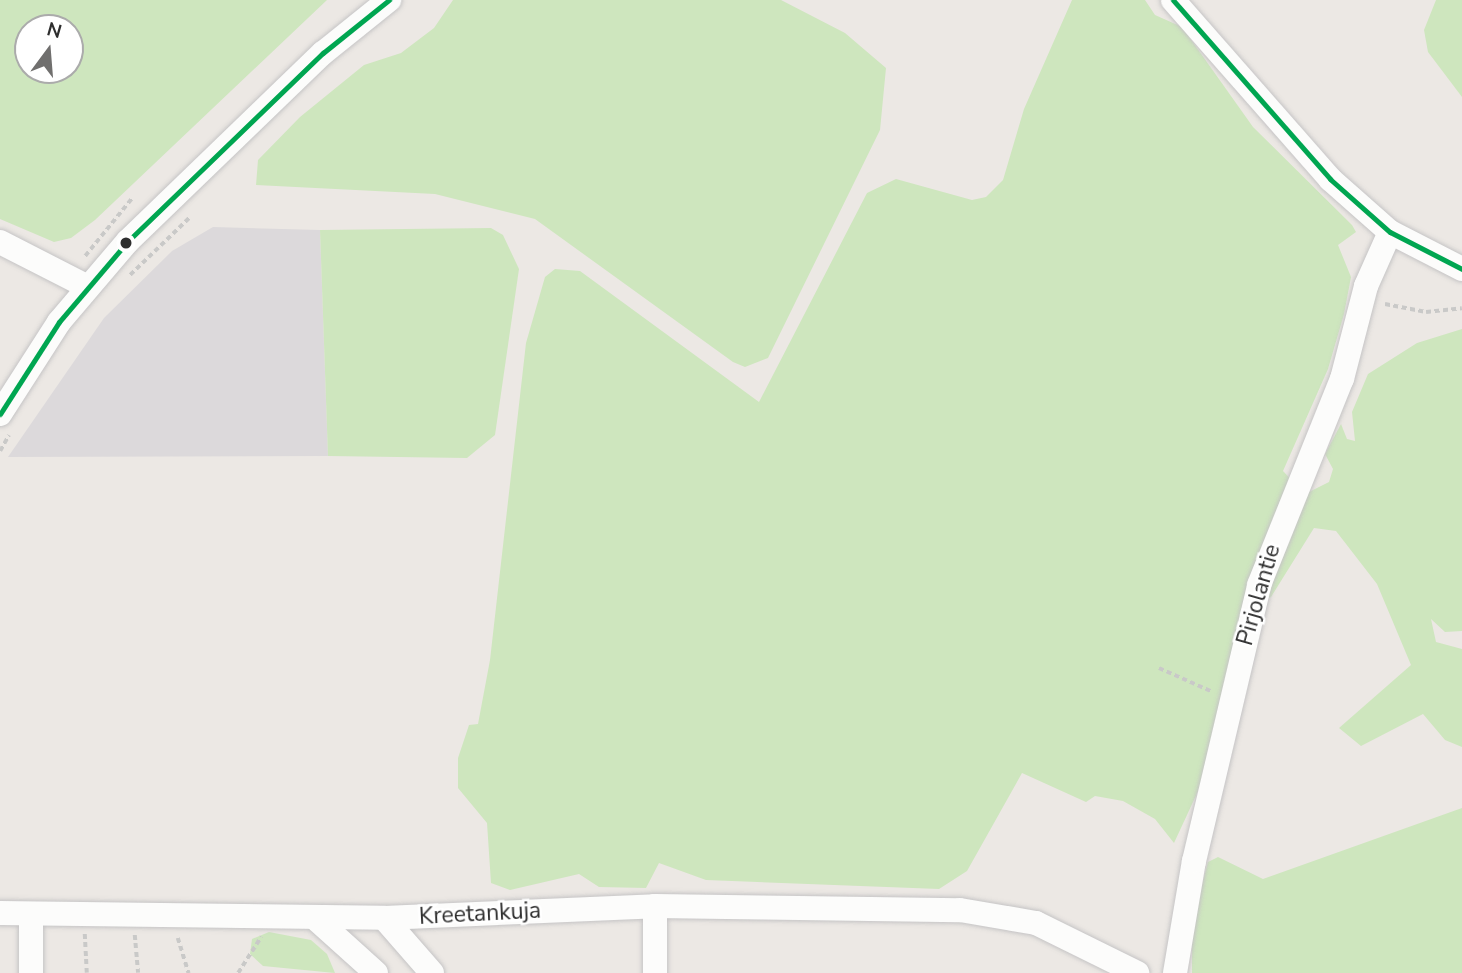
<!DOCTYPE html>
<html>
<head>
<meta charset="utf-8">
<style>
	body { margin:0 }
	#map { position:relative; width:1462px; height:973px; overflow:hidden; background:#ece8e4; font-family:"Nunito Sans",sans-serif }
	div>[style] { position:absolute }
	.industrial>* { inset:0; background:#dcd9db }
	.green>* { inset:0; background:#cee6be }
	.path>* { height:3.5px; margin-top:-1.75px; transform-origin:0; background:repeating-linear-gradient(90deg,#c9c9c8 0 5px,transparent 0 8.5px) }
	.roads { filter:drop-shadow(0 0 2px #c5c4c5) drop-shadow(0 0 2px #c5c4c5) }
	.minor>* { height:24px; margin:-12px; padding:0 12px; transform-origin:12px; border-radius:12px; background:#fcfcfb }
	.bus-1>* { height:5px; margin:-2.5px; padding:0 2.5px; transform-origin:2.5px; border-radius:2.5px; background:#00a651 }
	.dots>* { width:19px; height:19px; translate:-50% -50%; box-sizing:border-box; border:4px solid #fff; border-radius:50% }
	span { translate:-50% -50%; white-space:nowrap; text-align:center; line-height:1.15; -webkit-text-stroke:5px #fff; paint-order:stroke }
	.street-label { font-size:23px; color:#2e2e2e }
	.north { position:absolute; left:14px; top:14px; width:70px; height:70px; box-sizing:border-box; background:#fff; border:2px solid #ababab; border-radius:50%; rotate:16deg; font-size:19px; font-weight:700; line-height:28px; text-align:center; color:#2e2e2e }
	.north::after { content:''; display:block; margin:auto; width:24px; height:32px; background:#706f6e; clip-path:polygon(50% 0,100% 100%,50% 72%,0 100%) }
</style>
</head>
<body>
<div id="map">
	<div class="industrial">
		<div style="clip-path:polygon(213px 227px,320px 230px,328px 456px,8px 457px,104px 318px,172px 251px)"></div>
	</div>
	<div class="green">
		<div style="clip-path:polygon(evenodd,0 0,327px 0,95px 220px,71px 238px,54px 242px,0 219px,0 0,28px 28px,70px 28px,70px 70px,28px 70px,28px 28px)"></div>
		<div style="clip-path:polygon(453px 0,781px 0,845px 33px,886px 68px,880px 130px,768px 358px,745px 367px,733px 362px,535px 219px,435px 194px,256px 185px,258px 160px,300px 117px,364px 65px,401px 53px,434px 28px)"></div>
		<div style="clip-path:polygon(1072px 0,1145px 0,1155px 15px,1182px 27px,1253px 127px,1352px 225px,1356px 232px,1338px 245px,1351px 277px,1344px 314px,1328px 369px,1283px 471px,1305px 494px,1329px 482px,1333px 469px,1325px 454px,1341px 424px,1347px 439px,1355px 441px,1352px 412px,1368px 374px,1417px 343px,1462px 329px,1462px 631px,1445px 632px,1431px 619px,1436px 642px,1462px 649px,1462px 747px,1445px 740px,1423px 714px,1361px 746px,1339px 728px,1411px 665px,1377px 584px,1336px 531px,1314px 528px,1271px 597px,1242px 611px,1206px 774px,1174px 843px,1155px 819px,1123px 801px,1095px 796px,1086px 802px,1022px 773px,967px 871px,939px 889px,706px 880px,659px 863px,646px 888px,599px 887px,579px 874px,510px 890px,491px 883px,487px 823px,458px 788px,458px 758px,469px 725px,478px 724px,490px 660px,526px 343px,545px 277px,555px 269px,580px 271px,759px 402px,867px 193px,896px 179px,972px 200px,986px 197px,1003px 180px,1024px 109px)"></div>
		<div style="clip-path:polygon(1436px 0,1462px 0,1462px 97px,1428px 52px,1424px 30px)"></div>
		<div style="clip-path:polygon(491px 228px,503px 235px,519px 269px,495px 435px,467px 458px,328px 456px,320px 230px)"></div>
		<div style="clip-path:polygon(1462px 808px,1462px 973px,1192px 973px,1192px 922px,1208px 862px,1218px 857px,1263px 879px)"></div>
		<div style="clip-path:polygon(269px 932px,311px 940px,327px 954px,335px 973px,263px 966px,250px 954px,252px 939px)"></div>
	</div>
	<div class="path">
		<div style="left:85px;top:256px;width:76px;rotate:-50.9deg"></div>
		<div style="left:130px;top:275px;width:82px;rotate:-44deg"></div>
		<div style="left:1385px;top:304px;width:42px;rotate:11deg"></div>
		<div style="left:1426px;top:312px;width:36px;rotate:-6deg"></div>
		<div style="left:0;top:451px;width:18px;rotate:-61deg"></div>
		<div style="left:1159px;top:668px;width:59px;rotate:24deg"></div>
		<div style="left:85px;top:934px;width:39px;rotate:87deg"></div>
		<div style="left:135px;top:935px;width:38px;rotate:85deg"></div>
		<div style="left:178px;top:938px;width:37px;rotate:73deg"></div>
		<div style="left:238px;top:973px;width:43px;rotate:-57.4deg"></div>
	</div>
	<div class="roads">
		<div class="minor">
			<div style="left:1173px;top:0;width:238px;rotate:48.7deg"></div>
			<div style="left:1330px;top:179px;width:80px;rotate:41.5deg"></div>
			<div style="left:1390px;top:232px;width:81px;rotate:27.2deg"></div>
			<div style="left:0;top:242px;width:97px;rotate:27.1deg"></div>
			<div style="left:0;top:414px;width:109px;rotate:-57.3deg"></div>
			<div style="left:59px;top:322px;width:106px;rotate:-49.6deg"></div>
			<div style="left:128px;top:241px;width:271px;rotate:-44deg"></div>
			<div style="left:323px;top:53px;width:85px;rotate:-38.8deg"></div>
			<div style="left:655px;top:906px;width:67px;rotate:90deg"></div>
			<div style="left:0;top:913px;width:384px;rotate:0.7deg"></div>
			<div style="left:384px;top:918px;width:271px;rotate:-2.5deg"></div>
			<div style="left:655px;top:906px;width:305px;rotate:0.8deg"></div>
			<div style="left:960px;top:910px;width:77px;rotate:9.7deg"></div>
			<div style="left:1036px;top:923px;width:113px;rotate:26.3deg"></div>
			<div style="left:315px;top:918px;width:82px;rotate:42deg"></div>
			<div style="left:384px;top:918px;width:73px;rotate:48.9deg"></div>
			<div style="left:31px;top:973px;width:59px;rotate:-90deg"></div>
			<div style="left:1175px;top:973px;width:114px;rotate:-80.4deg"></div>
			<div style="left:1194px;top:861px;width:284px;rotate:-76.7deg"></div>
			<div style="left:1259px;top:585px;width:222px;rotate:-68.1deg"></div>
			<div style="left:1342px;top:379px;width:96px;rotate:-75.5deg"></div>
			<div style="left:1366px;top:286px;width:59px;rotate:-66deg"></div>
		</div>
	</div>
	<div class="bus-1">
		<div style="left:1173px;top:0;width:238px;rotate:48.7deg"></div>
		<div style="left:1330px;top:179px;width:80px;rotate:41.5deg"></div>
		<div style="left:1390px;top:232px;width:81px;rotate:27.2deg"></div>
		<div style="left:0;top:414px;width:109px;rotate:-57.3deg"></div>
		<div style="left:59px;top:322px;width:106px;rotate:-49.6deg"></div>
		<div style="left:128px;top:241px;width:271px;rotate:-44deg"></div>
		<div style="left:323px;top:53px;width:85px;rotate:-38.8deg"></div>
	</div>
	<div class="dots">
		<div style="left:126px;top:243px;background:#2e2e2e"></div>
	</div>
	<div class="street-label">
		<span style="left:1259px;top:595px;rotate:-74deg">Pirjolantie</span>
		<span style="left:480px;top:914px;rotate:-3deg">Kreetankuja</span>
	</div>
	<div class="north">N</div>
</div>
</body>
</html>
